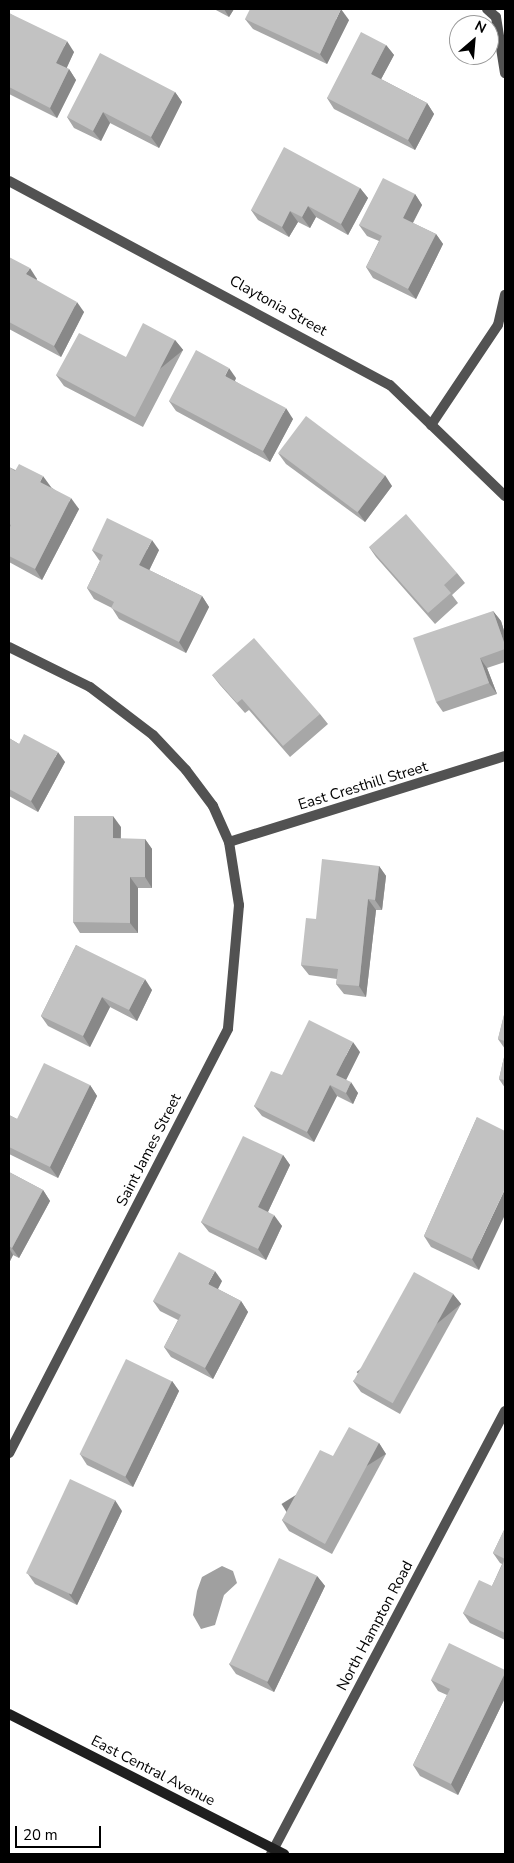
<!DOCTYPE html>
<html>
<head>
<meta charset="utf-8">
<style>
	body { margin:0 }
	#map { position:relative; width:514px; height:1863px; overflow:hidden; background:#fff; font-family:"Nunito Sans",sans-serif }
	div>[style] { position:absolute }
	.water>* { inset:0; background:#a0a0a0 }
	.street>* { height:10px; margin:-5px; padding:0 5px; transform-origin:5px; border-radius:5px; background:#525252 }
	.secondary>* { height:10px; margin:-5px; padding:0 5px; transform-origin:5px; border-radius:5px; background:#1f1f1f }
	.wall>* { inset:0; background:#a7a7a7 }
	.shaded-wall>* { inset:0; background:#888; transform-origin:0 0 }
	.building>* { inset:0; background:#c2c2c2; transform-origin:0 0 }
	span { translate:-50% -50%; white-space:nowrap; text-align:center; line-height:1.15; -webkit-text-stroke:4.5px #fff; paint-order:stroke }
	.street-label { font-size:15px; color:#000 }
	.frame { position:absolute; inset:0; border:10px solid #000; pointer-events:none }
	.north { position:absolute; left:449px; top:15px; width:50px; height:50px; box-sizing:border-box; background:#fff; border:1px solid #999; border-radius:50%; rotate:27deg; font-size:14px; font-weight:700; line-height:20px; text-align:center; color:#000 }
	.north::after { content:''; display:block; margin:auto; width:18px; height:22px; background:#000; clip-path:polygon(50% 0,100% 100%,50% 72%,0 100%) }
	.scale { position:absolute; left:15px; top:1826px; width:86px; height:22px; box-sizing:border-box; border:2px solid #000; border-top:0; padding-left:6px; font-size:15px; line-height:18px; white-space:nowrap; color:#000; -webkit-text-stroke:4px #fff; paint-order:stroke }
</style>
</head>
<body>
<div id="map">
	<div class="water">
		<div style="clip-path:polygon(222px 1566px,233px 1571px,237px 1583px,224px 1595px,215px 1625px,201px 1629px,193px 1615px,197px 1591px,202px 1577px)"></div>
	</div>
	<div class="street">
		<div style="left:487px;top:9px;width:12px;rotate:42deg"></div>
		<div style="left:496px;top:17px;width:57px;rotate:80.9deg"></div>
		<div style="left:9px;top:181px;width:432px;rotate:28.2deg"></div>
		<div style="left:390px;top:385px;width:160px;rotate:44deg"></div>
		<div style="left:431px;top:425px;width:120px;rotate:-56.2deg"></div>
		<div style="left:498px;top:325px;width:31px;rotate:-77deg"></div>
		<div style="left:9px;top:647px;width:90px;rotate:26.3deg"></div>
		<div style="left:90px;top:687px;width:79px;rotate:37.3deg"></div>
		<div style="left:153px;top:735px;width:48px;rotate:46.7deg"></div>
		<div style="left:186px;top:770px;width:45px;rotate:53.1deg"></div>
		<div style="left:213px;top:806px;width:39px;rotate:66deg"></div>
		<div style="left:229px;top:842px;width:64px;rotate:81deg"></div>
		<div style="left:239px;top:905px;width:124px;rotate:95.1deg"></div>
		<div style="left:228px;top:1029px;width:477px;rotate:117.3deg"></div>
		<div style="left:229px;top:842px;width:289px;rotate:-17.3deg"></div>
		<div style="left:271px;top:1854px;width:501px;rotate:-62.16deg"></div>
	</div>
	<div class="secondary">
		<div style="left:9px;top:1714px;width:309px;rotate:27deg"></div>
	</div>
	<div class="wall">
		<div style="clip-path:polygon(214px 9px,234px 9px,229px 17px)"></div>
		<div style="clip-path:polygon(9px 13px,74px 52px,66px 68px,69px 69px,76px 80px,57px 118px,9px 94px)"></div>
		<div style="clip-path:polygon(245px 19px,349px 20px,327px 64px,253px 29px)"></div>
		<div style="clip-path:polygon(386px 45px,394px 55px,381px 79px,427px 103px,434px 114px,415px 150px,334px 109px,327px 98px)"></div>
		<div style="clip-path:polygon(175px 92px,182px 102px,159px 148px,110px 123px,101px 141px,74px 128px,67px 117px)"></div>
		<div style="clip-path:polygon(360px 188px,368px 198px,348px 235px,316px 217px,310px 228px,298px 222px,289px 237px,258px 220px,251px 210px)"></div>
		<div style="clip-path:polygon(415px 194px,422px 205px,413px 223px,436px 234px,443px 244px,416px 299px,373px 278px,366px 267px,379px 241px,367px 236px,359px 225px)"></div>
		<div style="clip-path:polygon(9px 257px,37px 279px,36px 280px,84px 312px,61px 357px,9px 329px)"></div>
		<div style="clip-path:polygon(175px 340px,183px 350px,143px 427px,64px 386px,56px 375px,126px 357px)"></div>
		<div style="clip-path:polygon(236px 378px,235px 381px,293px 419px,270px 462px,176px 411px,169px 401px)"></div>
		<div style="clip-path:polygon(278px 453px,392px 486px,365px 522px,286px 464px)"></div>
		<div style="clip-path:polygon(9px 467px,51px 487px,79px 509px,42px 580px,9px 562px)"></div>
		<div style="clip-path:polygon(369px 547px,457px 573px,465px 583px,452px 595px,458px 603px,435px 624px,376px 557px)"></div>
		<div style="clip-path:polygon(92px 550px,159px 550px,149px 570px,202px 596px,209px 607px,186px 653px,119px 619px,112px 608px,94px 599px,87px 588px,100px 561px,99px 560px)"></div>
		<div style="clip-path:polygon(493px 611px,501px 621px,505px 634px,505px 662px,487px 668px,497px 694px,443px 712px,436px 702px)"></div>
		<div style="clip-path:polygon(212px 675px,320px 714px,328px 724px,290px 757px,249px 710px,245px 713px,220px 685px)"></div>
		<div style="clip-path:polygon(9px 738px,19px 744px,65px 762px,38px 812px,9px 796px)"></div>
		<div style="clip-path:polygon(121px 827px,121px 839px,145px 839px,152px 849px,152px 888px,138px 888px,138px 933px,80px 933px,73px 922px)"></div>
		<div style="clip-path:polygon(379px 866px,386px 876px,382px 910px,376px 910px,366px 997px,344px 994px,336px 984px,337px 979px,309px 975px,301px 965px,316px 919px)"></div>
		<div style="clip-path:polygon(76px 945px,152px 990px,137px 1021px,110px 1007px,90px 1047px,48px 1026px,41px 1016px)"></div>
		<div style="clip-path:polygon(505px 1011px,505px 1049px,498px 1039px)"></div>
		<div style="clip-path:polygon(360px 1052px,346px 1080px,358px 1093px,353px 1104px,337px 1096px,314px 1142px,262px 1116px,254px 1106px,282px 1075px)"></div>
		<div style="clip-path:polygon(505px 1053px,505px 1088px,499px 1079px)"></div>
		<div style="clip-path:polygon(90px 1085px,97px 1096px,58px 1178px,9px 1154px,9px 1115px,17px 1119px)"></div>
		<div style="clip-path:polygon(477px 1117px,479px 1270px,431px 1247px,424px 1236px)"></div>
		<div style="clip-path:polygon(283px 1155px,290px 1165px,268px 1212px,282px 1226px,266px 1260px,209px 1232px,201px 1222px)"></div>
		<div style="clip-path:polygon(9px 1172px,43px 1190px,50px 1201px,19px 1258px,13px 1255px,9px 1263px)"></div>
		<div style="clip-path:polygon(222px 1281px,218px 1289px,241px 1301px,248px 1312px,213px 1379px,171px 1357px,164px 1347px,178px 1320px,160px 1311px,153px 1301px)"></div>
		<div style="clip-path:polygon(453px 1294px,461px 1304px,400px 1414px,361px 1392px,353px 1381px)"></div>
		<div style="clip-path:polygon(172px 1381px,179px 1391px,133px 1487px,87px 1465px,80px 1454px)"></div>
		<div style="clip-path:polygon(379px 1443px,386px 1454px,332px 1554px,289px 1531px,282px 1520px,333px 1456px)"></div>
		<div style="clip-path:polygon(122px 1511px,77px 1605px,35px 1584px,28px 1574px)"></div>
		<div style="clip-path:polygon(505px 1528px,505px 1640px,470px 1623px,463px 1613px,492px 1586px,502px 1564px,500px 1563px,493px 1553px)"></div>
		<div style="clip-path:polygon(317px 1576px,325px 1586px,274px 1692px,236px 1674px,229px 1664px)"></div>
		<div style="clip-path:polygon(505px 1670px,505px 1698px,458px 1795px,420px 1776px,413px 1765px,447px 1695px,438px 1691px,431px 1680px)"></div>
	</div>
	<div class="shaded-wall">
		<div style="clip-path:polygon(224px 9px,234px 9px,229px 17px)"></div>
		<div style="clip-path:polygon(341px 9px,349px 20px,327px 64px,320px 54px)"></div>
		<div style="clip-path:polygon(67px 41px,74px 52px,64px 74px,56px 63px)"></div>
		<div style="clip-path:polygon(386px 45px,394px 55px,378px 85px,371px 74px)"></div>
		<div style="clip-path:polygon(69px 69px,76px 80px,57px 118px,50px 108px)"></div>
		<div style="clip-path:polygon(175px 92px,182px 102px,159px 148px,151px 137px)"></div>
		<div style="clip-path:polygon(427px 103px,434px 114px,415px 150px,408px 140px)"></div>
		<div style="clip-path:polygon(103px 112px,110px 123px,101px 141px,93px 131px)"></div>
		<div style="clip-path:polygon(360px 188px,368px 198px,348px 235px,341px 224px)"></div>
		<div style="clip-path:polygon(415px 194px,422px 205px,410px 228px,403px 218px)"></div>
		<div style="clip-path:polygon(308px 206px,316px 217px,310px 228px,302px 217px)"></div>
		<div style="clip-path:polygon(290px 211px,298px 222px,289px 237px,282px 227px)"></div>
		<div style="clip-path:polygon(436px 234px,443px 244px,416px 299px,408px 289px)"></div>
		<div style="clip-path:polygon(30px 268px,37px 279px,33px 285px,26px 274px)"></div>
		<div style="clip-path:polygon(77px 302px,84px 312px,61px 357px,54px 346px)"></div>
		<div style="left:175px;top:340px;width:13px;height:87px;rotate:51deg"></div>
		<div style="clip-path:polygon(229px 368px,236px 378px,232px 386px,225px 376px)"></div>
		<div style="clip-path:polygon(286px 408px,293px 419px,270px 462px,263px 451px)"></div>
		<div style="clip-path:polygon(385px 475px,392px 486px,365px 522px,358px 512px)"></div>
		<div style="clip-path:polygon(43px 476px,51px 487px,48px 493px,40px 482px)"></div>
		<div style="clip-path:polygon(71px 498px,79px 509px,42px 580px,35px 569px)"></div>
		<div style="clip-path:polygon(152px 540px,159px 550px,147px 575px,139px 565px)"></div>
		<div style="clip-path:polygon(202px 596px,209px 607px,186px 653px,179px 642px)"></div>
		<div style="clip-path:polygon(493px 611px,501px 621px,505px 634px,505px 645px)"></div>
		<div style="clip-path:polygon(480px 658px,487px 668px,497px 694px,489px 683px)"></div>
		<div style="clip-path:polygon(58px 752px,65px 762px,38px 812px,31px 801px)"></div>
		<div style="clip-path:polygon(113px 816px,121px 827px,120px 849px,113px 838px)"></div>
		<div style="clip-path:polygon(145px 839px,152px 849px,152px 888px,145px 877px)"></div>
		<div style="clip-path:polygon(379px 866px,386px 876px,382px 910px,375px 900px)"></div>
		<div style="clip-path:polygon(130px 877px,138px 888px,138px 933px,130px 923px)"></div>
		<div style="clip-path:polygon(368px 899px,376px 910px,366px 997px,359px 986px)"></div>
		<div style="clip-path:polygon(145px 979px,152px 990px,137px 1021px,129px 1010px)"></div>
		<div style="clip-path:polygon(102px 997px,110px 1007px,90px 1047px,83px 1036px)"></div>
		<div style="clip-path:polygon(353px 1042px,360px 1052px,343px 1086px,336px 1075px)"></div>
		<div style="clip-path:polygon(351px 1082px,358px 1093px,353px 1104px,346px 1093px)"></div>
		<div style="clip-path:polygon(90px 1085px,97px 1096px,58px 1178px,50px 1167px)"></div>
		<div style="clip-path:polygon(330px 1085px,337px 1096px,314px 1142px,307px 1132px)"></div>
		<div style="clip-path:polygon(283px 1155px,290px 1165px,265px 1218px,258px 1207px)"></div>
		<div style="clip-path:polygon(505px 1189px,505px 1215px,479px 1270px,472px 1259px)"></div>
		<div style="clip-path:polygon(43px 1190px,50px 1201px,19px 1258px,12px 1248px)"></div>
		<div style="clip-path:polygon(274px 1215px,282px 1226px,266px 1260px,258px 1249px)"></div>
		<div style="clip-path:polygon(9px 1248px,13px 1255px,9px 1263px)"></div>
		<div style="clip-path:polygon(215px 1271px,222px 1281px,215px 1294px,208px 1284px)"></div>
		<div style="left:453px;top:1294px;width:13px;height:124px;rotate:51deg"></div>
		<div style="clip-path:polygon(241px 1301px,248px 1312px,213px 1379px,205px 1368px)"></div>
		<div style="clip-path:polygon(172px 1381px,179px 1391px,133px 1487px,125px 1476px)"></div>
		<div style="left:379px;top:1443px;width:13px;height:115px;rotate:58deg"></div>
		<div style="clip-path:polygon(115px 1500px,122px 1511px,77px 1605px,69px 1594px)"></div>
		<div style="clip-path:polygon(317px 1576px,325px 1586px,274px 1692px,267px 1682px)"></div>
		<div style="clip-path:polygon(505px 1673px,505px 1698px,458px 1795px,451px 1784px)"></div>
	</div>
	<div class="building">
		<div style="clip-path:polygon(250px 9px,341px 9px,320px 54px,245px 19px)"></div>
		<div style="clip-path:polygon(9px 13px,67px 41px,56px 63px,69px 69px,50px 108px,9px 87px)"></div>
		<div style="clip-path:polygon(361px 32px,386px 45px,371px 74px,427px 103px,408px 140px,327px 98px)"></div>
		<div style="clip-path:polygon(100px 53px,175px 92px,151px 137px,103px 112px,93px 131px,67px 117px)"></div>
		<div style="clip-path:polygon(284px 147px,360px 188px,341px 224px,308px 206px,302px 217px,290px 211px,282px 227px,251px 210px)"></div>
		<div style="clip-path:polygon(383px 178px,415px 194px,403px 218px,436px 234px,408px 289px,366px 267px,382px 236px,359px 225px)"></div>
		<div style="clip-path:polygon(9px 257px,30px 268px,26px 274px,77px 302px,54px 346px,9px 322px)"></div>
		<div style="clip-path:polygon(143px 323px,175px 340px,135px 417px,56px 375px,79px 333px,126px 357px)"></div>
		<div style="clip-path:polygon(196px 350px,229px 368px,225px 376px,286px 408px,263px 451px,169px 401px)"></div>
		<div style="left:306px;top:416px;width:99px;height:46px;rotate:37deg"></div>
		<div style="clip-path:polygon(19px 464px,43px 476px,40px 482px,71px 498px,35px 569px,9px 556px,9px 529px,11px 525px,9px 524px,9px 467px,15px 471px)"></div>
		<div style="clip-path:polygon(406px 514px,457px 573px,444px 585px,451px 593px,428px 613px,369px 547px)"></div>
		<div style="clip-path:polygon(107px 518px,152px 540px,139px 565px,202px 596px,179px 642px,111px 608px,114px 602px,87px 588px,103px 555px,92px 550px)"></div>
		<div style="clip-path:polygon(493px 611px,505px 645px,505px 649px,480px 658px,489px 683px,436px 702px,413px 638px)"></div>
		<div style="clip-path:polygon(254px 638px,320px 714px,283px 746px,242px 699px,237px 703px,212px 675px)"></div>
		<div style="clip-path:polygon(24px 734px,58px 752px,31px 801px,9px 789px,9px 738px,19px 744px)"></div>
		<div style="clip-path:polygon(74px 816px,113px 816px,113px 838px,145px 839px,145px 877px,130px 877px,130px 923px,73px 922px)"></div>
		<div style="clip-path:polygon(322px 859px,379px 866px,375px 900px,368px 899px,359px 986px,336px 984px,338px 969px,301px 965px,306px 918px,316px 919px)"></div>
		<div style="clip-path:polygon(76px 945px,145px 979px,129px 1010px,102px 997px,83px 1036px,41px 1016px)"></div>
		<div style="clip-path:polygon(505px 1011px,505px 1041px,498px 1039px)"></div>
		<div style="clip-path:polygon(309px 1020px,353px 1042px,336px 1075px,351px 1082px,346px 1093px,330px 1085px,307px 1132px,254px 1106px,271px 1071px,282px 1075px)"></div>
		<div style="clip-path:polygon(505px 1053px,505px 1080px,499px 1079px)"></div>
		<div style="clip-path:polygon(44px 1063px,90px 1085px,50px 1167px,9px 1147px,9px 1115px,17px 1119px)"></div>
		<div style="clip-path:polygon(477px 1117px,505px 1131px,505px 1189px,472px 1259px,424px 1236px)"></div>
		<div style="clip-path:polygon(243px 1136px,283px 1155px,258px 1207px,274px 1215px,258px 1249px,201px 1222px)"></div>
		<div style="clip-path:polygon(9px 1172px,43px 1190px,12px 1248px,9px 1246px)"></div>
		<div style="clip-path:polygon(179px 1252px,215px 1271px,208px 1284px,241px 1301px,205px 1368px,164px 1347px,181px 1315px,153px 1301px)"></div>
		<div style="left:414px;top:1272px;width:45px;height:125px;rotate:29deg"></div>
		<div style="left:126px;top:1359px;width:51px;height:106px;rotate:26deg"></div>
		<div style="clip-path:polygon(349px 1427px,379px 1443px,325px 1544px,282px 1520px,320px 1450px,333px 1456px)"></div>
		<div style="left:70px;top:1479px;width:50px;height:104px;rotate:25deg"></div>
		<div style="clip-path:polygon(505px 1528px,505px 1633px,463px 1613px,479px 1580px,492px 1586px,505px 1559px,493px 1553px)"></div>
		<div style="left:279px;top:1558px;width:42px;height:117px;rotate:25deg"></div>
		<div style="clip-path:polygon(449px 1643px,505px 1670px,505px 1673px,451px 1784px,413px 1765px,450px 1689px,431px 1680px)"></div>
	</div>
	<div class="street-label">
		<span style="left:278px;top:306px;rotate:29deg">Claytonia Street</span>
		<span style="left:363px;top:786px;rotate:-17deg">East Cresthill Street</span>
		<span style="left:149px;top:1150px;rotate:-63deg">Saint James Street</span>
		<span style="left:375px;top:1626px;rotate:-62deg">North Hampton Road</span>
		<span style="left:153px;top:1771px;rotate:27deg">East Central Avenue</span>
	</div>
	<div class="frame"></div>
	<div class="north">N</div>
	<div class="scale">20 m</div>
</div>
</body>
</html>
